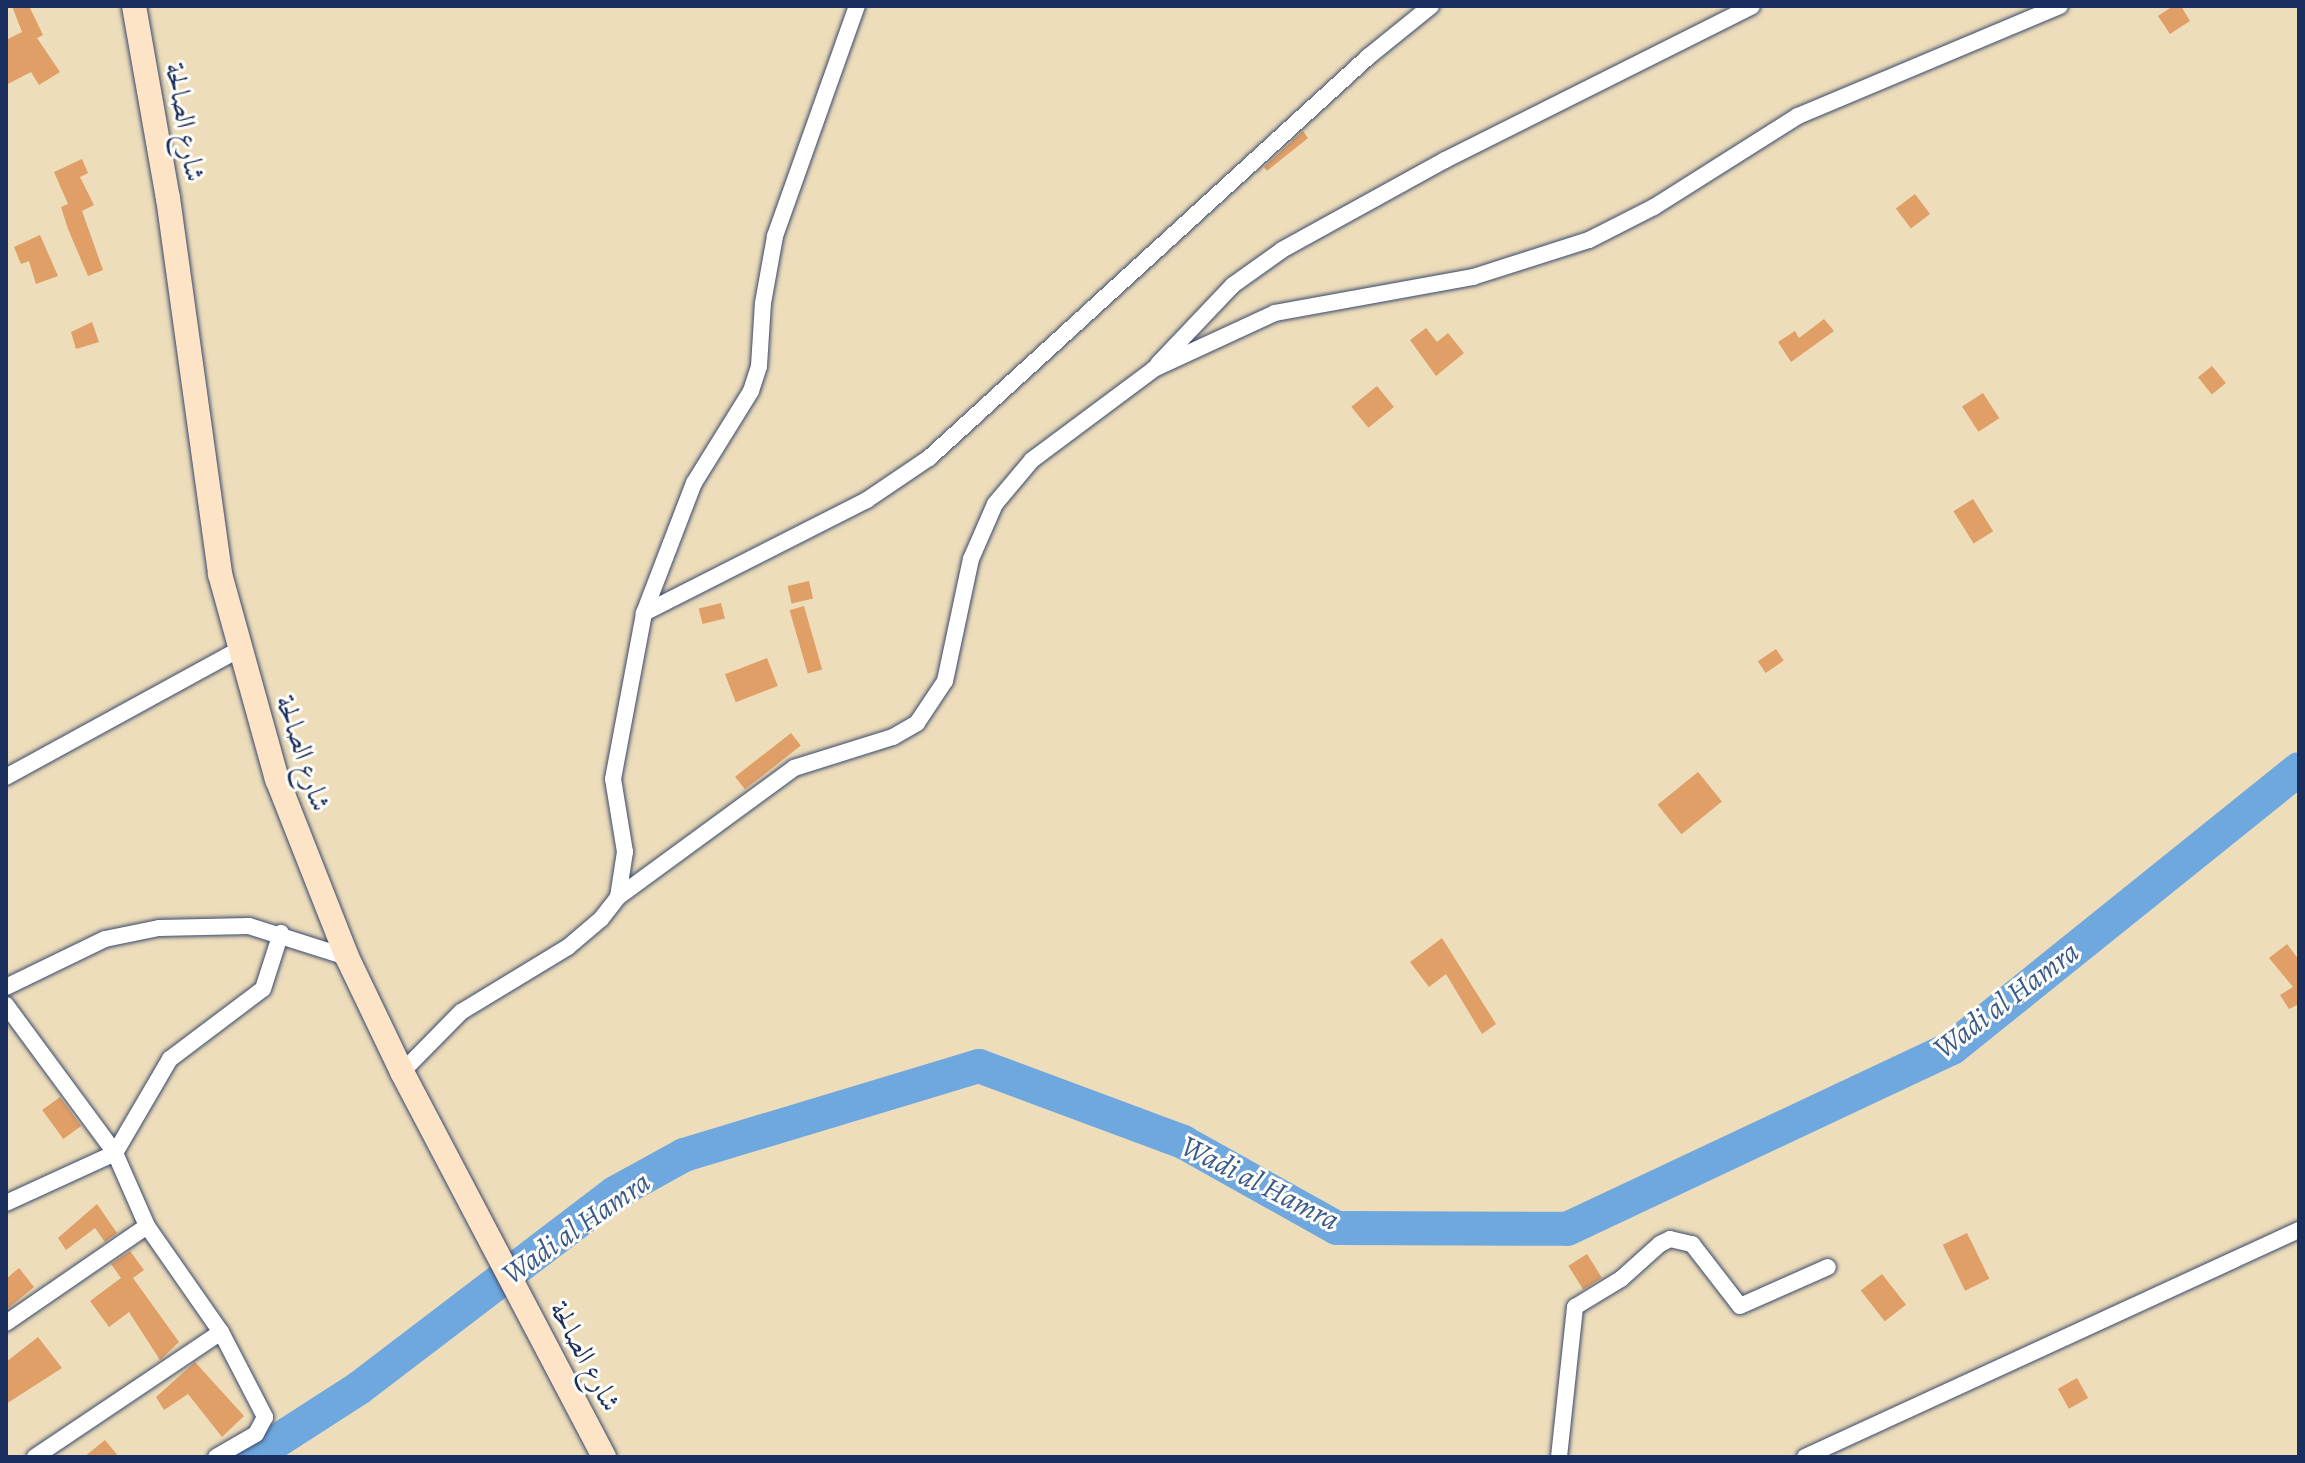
<!DOCTYPE html>
<html>
<head>
<meta charset="utf-8">
<style>
	body { margin:0 }
	#map { position:relative; width:2305px; height:1463px; overflow:hidden; background:#edddba; font-family:Alegreya,Amiri,serif }
	div>[style] { position:absolute }
	.river>* { height:34px; margin:-17px; padding:0 17px; transform-origin:17px; border-radius:17px; background:#6fa8de }
	.building>* { inset:0; background:#e09f67; transform-origin:0 0 }
	.roads { filter:drop-shadow(0 0 2px #3a496c) drop-shadow(0 0 2px #3a496c) }
	.street>* { height:16px; margin:-8px; padding:0 8px; transform-origin:8px; border-radius:8px; background:#fff }
	.secondary>* { height:24px; margin:-12px; padding:0 12px; transform-origin:12px; border-radius:12px; background:#fee4c6 }
	span { translate:-50% -50%; white-space:nowrap; text-align:center; line-height:1.15; -webkit-text-stroke:6px #fdfcf7; paint-order:stroke }
	.street-label { font-size:28px; color:#1b2f5e }
	.water-label { font-size:30px; color:#38598b; font-style:italic }
	.frame { position:absolute; inset:0; border:8px solid #1b2f5e; pointer-events:none }
</style>
</head>
<body>
<div id="map">
	<div class="river">
		<div style="left:252px;top:1457px;width:127px;rotate:-32.8deg"></div>
		<div style="left:359px;top:1388px;width:322px;rotate:-37.3deg"></div>
		<div style="left:615px;top:1193px;width:79px;rotate:-28.8deg"></div>
		<div style="left:684px;top:1155px;width:308px;rotate:-16.8deg"></div>
		<div style="left:979px;top:1066px;width:218px;rotate:20.4deg"></div>
		<div style="left:1183px;top:1142px;width:176px;rotate:29.2deg"></div>
		<div style="left:1337px;top:1228px;width:230px;rotate:0.2deg"></div>
		<div style="left:1567px;top:1229px;width:425px;rotate:-25.2deg"></div>
		<div style="left:1952px;top:1048px;width:445px;rotate:-38.8deg"></div>
	</div>
	<div class="building">
		<div style="clip-path:polygon(12px 6px,29px 6px,43px 35px,37px 38px,60px 72px,39px 85px,31px 72px,6px 85px,6px 40px,22px 32px)"></div>
		<div style="clip-path:polygon(2173px 6px,2181px 6px,2190px 21px,2170px 34px,2158px 16px)"></div>
		<div style="clip-path:polygon(1303px 131px,1308px 138px,1267px 171px,1264px 167px)"></div>
		<div style="clip-path:polygon(82px 159px,88px 173px,80px 177px,94px 205px,82px 211px,103px 270px,88px 276px,68px 229px,61px 207px,68px 204px,54px 172px)"></div>
		<div style="left:1915px;top:194px;width:25px;height:24px;rotate:53deg"></div>
		<div style="clip-path:polygon(40px 235px,58px 276px,36px 284px,29px 261px,21px 264px,14px 247px)"></div>
		<div style="clip-path:polygon(1824px 319px,1834px 331px,1791px 362px,1778px 342px,1795px 331px,1799px 338px)"></div>
		<div style="clip-path:polygon(92px 322px,99px 342px,76px 349px,71px 332px)"></div>
		<div style="clip-path:polygon(1426px 328px,1437px 342px,1448px 333px,1464px 353px,1436px 376px,1410px 340px)"></div>
		<div style="left:2212px;top:366px;width:22px;height:18px;rotate:51deg"></div>
		<div style="left:1377px;top:386px;width:27px;height:33px;rotate:51deg"></div>
		<div style="left:1983px;top:393px;width:30px;height:25px;rotate:57deg"></div>
		<div style="left:1973px;top:499px;width:38px;height:23px;rotate:58deg"></div>
		<div style="left:809px;top:581px;width:18px;height:22px;rotate:77deg"></div>
		<div style="left:721px;top:603px;width:16px;height:23px;rotate:76deg"></div>
		<div style="left:804px;top:606px;width:66px;height:15px;rotate:74deg"></div>
		<div style="left:1776px;top:649px;width:14px;height:22px;rotate:56deg"></div>
		<div style="left:767px;top:658px;width:30px;height:45px;rotate:69deg"></div>
		<div style="left:791px;top:733px;width:16px;height:71px;rotate:52deg"></div>
		<div style="left:1698px;top:772px;width:38px;height:52px;rotate:51deg"></div>
		<div style="clip-path:polygon(1442px 938px,1496px 1024px,1482px 1034px,1446px 974px,1429px 987px,1410px 962px)"></div>
		<div style="clip-path:polygon(2287px 944px,2299px 960px,2299px 1004px,2289px 1009px,2280px 995px,2293px 987px,2269px 958px)"></div>
		<div style="left:60px;top:1097px;width:36px;height:22px;rotate:54deg"></div>
		<div style="clip-path:polygon(97px 1204px,117px 1233px,105px 1242px,95px 1228px,66px 1250px,58px 1238px)"></div>
		<div style="left:1967px;top:1233px;width:51px;height:27px;rotate:64deg"></div>
		<div style="clip-path:polygon(130px 1251px,144px 1270px,133px 1278px,179px 1342px,160px 1360px,129px 1312px,109px 1327px,90px 1301px,121px 1278px,111px 1264px)"></div>
		<div style="left:1587px;top:1254px;width:28px;height:22px;rotate:58deg"></div>
		<div style="clip-path:polygon(19px 1268px,34px 1287px,6px 1310px,6px 1279px)"></div>
		<div style="left:1882px;top:1274px;width:39px;height:27px;rotate:52deg"></div>
		<div style="clip-path:polygon(38px 1337px,62px 1368px,6px 1404px,6px 1362px)"></div>
		<div style="clip-path:polygon(195px 1362px,244px 1416px,222px 1437px,188px 1394px,164px 1410px,156px 1397px)"></div>
		<div style="left:2077px;top:1378px;width:23px;height:22px;rotate:61deg"></div>
		<div style="clip-path:polygon(105px 1440px,119px 1457px,84px 1457px)"></div>
	</div>
	<div class="roads">
		<div class="street">
			<div style="left:1158px;top:364px;width:109px;rotate:-46.5deg"></div>
			<div style="left:1233px;top:285px;width:60px;rotate:-35.5deg"></div>
			<div style="left:1282px;top:250px;width:186px;rotate:-28.9deg"></div>
			<div style="left:1445px;top:160px;width:343px;rotate:-26.6deg"></div>
			<div style="left:644px;top:613px;width:250px;rotate:-26.9deg"></div>
			<div style="left:867px;top:500px;width:75px;rotate:-34.1deg"></div>
			<div style="left:929px;top:458px;width:595px;rotate:-42.41deg"></div>
			<div style="left:1368px;top:57px;width:81px;rotate:-39deg"></div>
			<div style="left:6px;top:777px;width:267px;rotate:-28.7deg"></div>
			<div style="left:618px;top:897px;width:218px;rotate:-36.2deg"></div>
			<div style="left:794px;top:768px;width:104px;rotate:-17.4deg"></div>
			<div style="left:893px;top:737px;width:28px;rotate:-30deg"></div>
			<div style="left:917px;top:723px;width:50px;rotate:-56.3deg"></div>
			<div style="left:945px;top:681px;width:125px;rotate:-78deg"></div>
			<div style="left:971px;top:559px;width:60px;rotate:-66.4deg"></div>
			<div style="left:995px;top:504px;width:57px;rotate:-49.9deg"></div>
			<div style="left:1032px;top:460px;width:152px;rotate:-36.7deg"></div>
			<div style="left:1154px;top:369px;width:133px;rotate:-24.8deg"></div>
			<div style="left:1275px;top:313px;width:201px;rotate:-10.3deg"></div>
			<div style="left:1473px;top:277px;width:122px;rotate:-17.7deg"></div>
			<div style="left:1589px;top:240px;width:73px;rotate:-26.9deg"></div>
			<div style="left:1654px;top:207px;width:170px;rotate:-32.3deg"></div>
			<div style="left:1798px;top:116px;width:284px;rotate:-22.8deg"></div>
			<div style="left:6px;top:987px;width:110px;rotate:-25.9deg"></div>
			<div style="left:105px;top:939px;width:55px;rotate:-11.5deg"></div>
			<div style="left:159px;top:928px;width:90px;rotate:-1.3deg"></div>
			<div style="left:249px;top:926px;width:103px;rotate:17.6deg"></div>
			<div style="left:6px;top:1005px;width:184px;rotate:53.6deg"></div>
			<div style="left:115px;top:1153px;width:80px;rotate:66.3deg"></div>
			<div style="left:147px;top:1226px;width:129px;rotate:55.1deg"></div>
			<div style="left:221px;top:1332px;width:96px;rotate:62.6deg"></div>
			<div style="left:265px;top:1417px;width:19px;rotate:118deg"></div>
			<div style="left:256px;top:1434px;width:46px;rotate:150.1deg"></div>
			<div style="left:402px;top:1072px;width:84px;rotate:-45.5deg"></div>
			<div style="left:461px;top:1012px;width:125px;rotate:-31.3deg"></div>
			<div style="left:568px;top:947px;width:43px;rotate:-40.3deg"></div>
			<div style="left:601px;top:919px;width:28px;rotate:-52deg"></div>
			<div style="left:618px;top:897px;width:46px;rotate:-81.2deg"></div>
			<div style="left:625px;top:852px;width:74px;rotate:-99.3deg"></div>
			<div style="left:613px;top:779px;width:169px;rotate:-79.4deg"></div>
			<div style="left:644px;top:613px;width:139px;rotate:-69deg"></div>
			<div style="left:694px;top:483px;width:108px;rotate:-58.2deg"></div>
			<div style="left:751px;top:391px;width:26px;rotate:-72deg"></div>
			<div style="left:759px;top:366px;width:63px;rotate:-86.4deg"></div>
			<div style="left:763px;top:303px;width:68px;rotate:-79.8deg"></div>
			<div style="left:775px;top:236px;width:244px;rotate:-70.4deg"></div>
			<div style="left:6px;top:1203px;width:120px;rotate:-24.6deg"></div>
			<div style="left:115px;top:1153px;width:109px;rotate:-59.7deg"></div>
			<div style="left:170px;top:1059px;width:116px;rotate:-37deg"></div>
			<div style="left:263px;top:989px;width:59px;rotate:-72.2deg"></div>
			<div style="left:6px;top:1323px;width:171px;rotate:-34.5deg"></div>
			<div style="left:35px;top:1457px;width:224px;rotate:-33.9deg"></div>
			<div style="left:1559px;top:1457px;width:151px;rotate:-83.9deg"></div>
			<div style="left:1575px;top:1307px;width:54px;rotate:-31.3deg"></div>
			<div style="left:1621px;top:1279px;width:52px;rotate:-41.9deg"></div>
			<div style="left:1660px;top:1244px;width:11px;rotate:-27deg"></div>
			<div style="left:1670px;top:1239px;width:23px;rotate:13deg"></div>
			<div style="left:1692px;top:1244px;width:78px;rotate:52.3deg"></div>
			<div style="left:1740px;top:1306px;width:96px;rotate:-23.9deg"></div>
			<div style="left:1805px;top:1457px;width:544px;rotate:-24.68deg"></div>
		</div>
		<div class="secondary">
			<div style="left:134px;top:6px;width:195px;rotate:80deg"></div>
			<div style="left:168px;top:198px;width:380px;rotate:82.1deg"></div>
			<div style="left:220px;top:574px;width:213px;rotate:74.5deg"></div>
			<div style="left:277px;top:779px;width:191px;rotate:68.5deg"></div>
			<div style="left:347px;top:957px;width:127px;rotate:64.4deg"></div>
			<div style="left:402px;top:1072px;width:435px;rotate:62.3deg"></div>
		</div>
	</div>
	<div class="street-label">
		<span style="left:185px;top:122px;rotate:80deg">شارع الصالحة</span>
		<span style="left:303px;top:753px;rotate:72deg">شارع الصالحة</span>
		<span style="left:585px;top:1356px;rotate:62deg">شارع الصالحة</span>
	</div>
	<div class="water-label">
		<span style="left:2006px;top:1000px;rotate:-37deg">Wadi al Hamra</span>
		<span style="left:1260px;top:1183px;rotate:27deg">Wadi al Hamra</span>
		<span style="left:576px;top:1228px;rotate:-35deg">Wadi al Hamra</span>
	</div>
	<div class="frame"></div>
</div>
</body>
</html>
